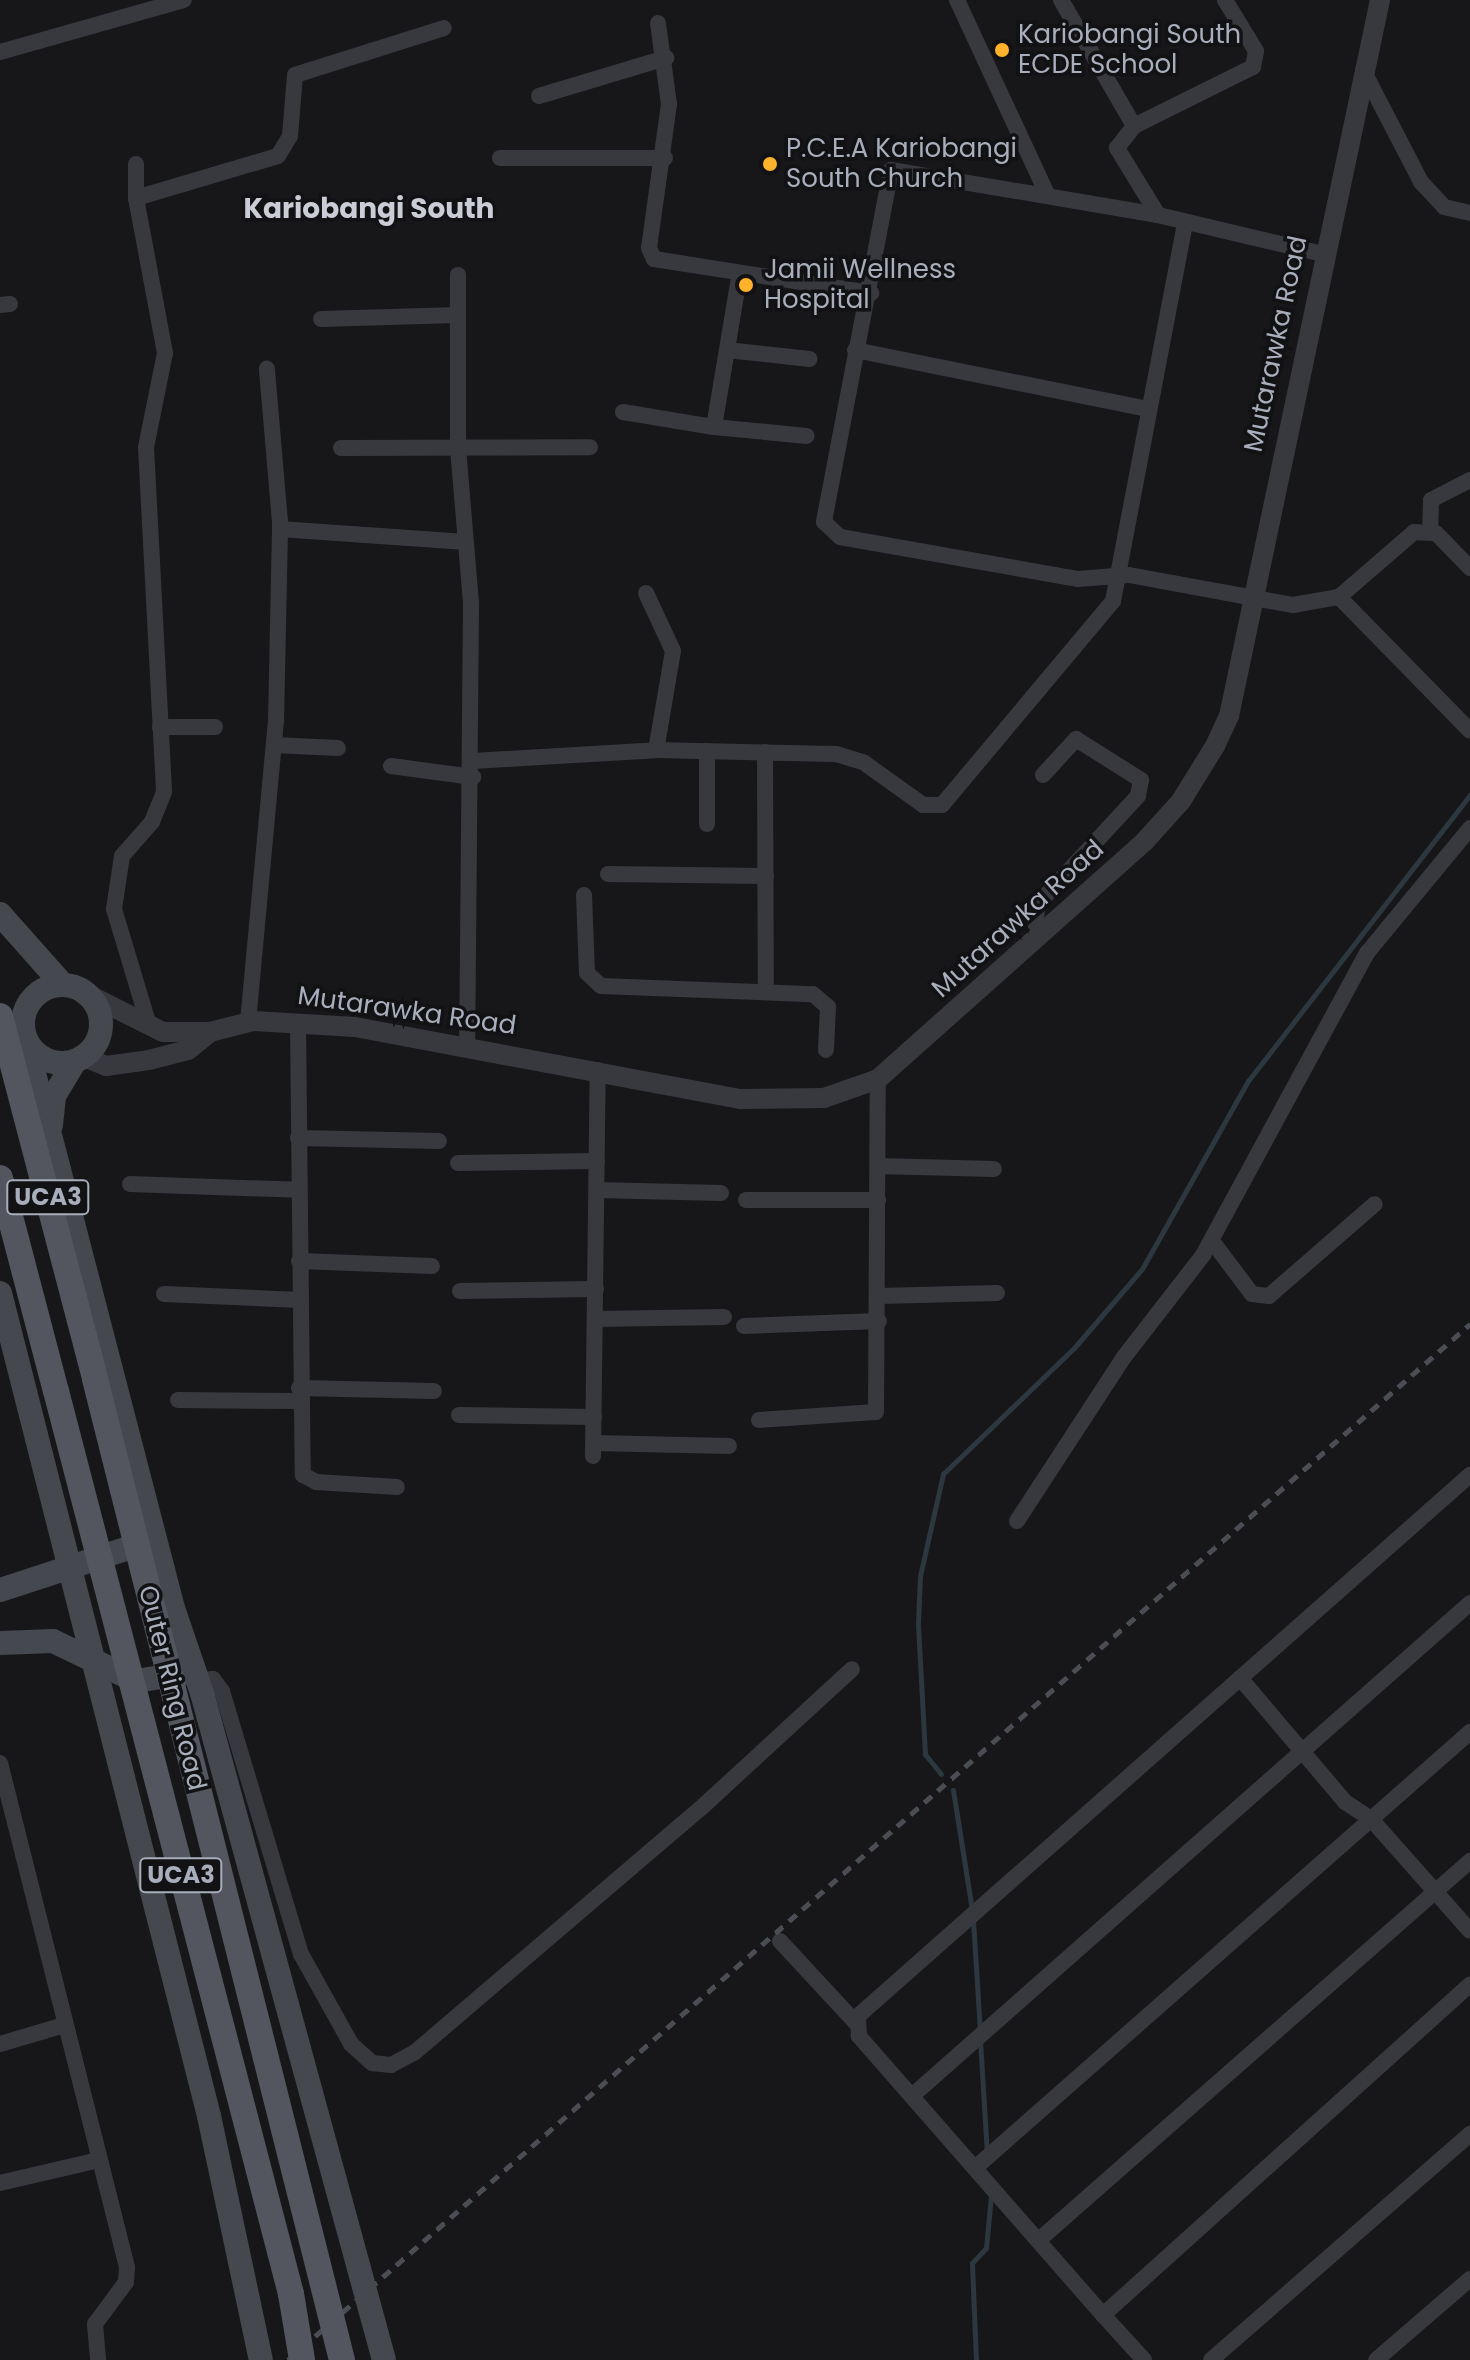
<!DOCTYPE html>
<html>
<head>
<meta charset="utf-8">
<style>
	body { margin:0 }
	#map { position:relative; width:1470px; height:2360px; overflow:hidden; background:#17171a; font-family:Poppins,sans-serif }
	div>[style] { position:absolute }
	.stream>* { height:5px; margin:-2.5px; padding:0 2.5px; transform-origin:2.5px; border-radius:2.5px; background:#2c373f }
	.minor>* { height:16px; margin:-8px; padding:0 8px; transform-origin:8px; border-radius:8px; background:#38393f }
	.tertiary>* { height:20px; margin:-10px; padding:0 10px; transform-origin:10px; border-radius:10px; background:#38393f }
	.secondary>* { height:24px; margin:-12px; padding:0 12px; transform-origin:12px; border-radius:12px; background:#46484f }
	.secondary>.ring { margin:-12px; padding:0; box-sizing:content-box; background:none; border:24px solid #46484f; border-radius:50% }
	.primary>* { height:26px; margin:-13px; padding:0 13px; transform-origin:13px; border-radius:13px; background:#53565e }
	.rail>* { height:5px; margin-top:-2.5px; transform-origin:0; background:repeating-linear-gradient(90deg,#4b4d54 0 10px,transparent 0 18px) }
	.secondary-bridge>* { height:24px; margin:-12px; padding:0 12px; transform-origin:12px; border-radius:12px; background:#46484f }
	.primary-bridge>* { height:26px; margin:-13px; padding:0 13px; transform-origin:13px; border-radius:13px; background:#53565e }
	.dots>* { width:22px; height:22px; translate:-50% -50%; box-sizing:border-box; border:4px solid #121215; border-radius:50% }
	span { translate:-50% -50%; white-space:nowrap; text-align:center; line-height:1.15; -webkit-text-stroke:7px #121215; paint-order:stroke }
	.shield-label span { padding:2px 6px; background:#121215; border:2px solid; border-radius:6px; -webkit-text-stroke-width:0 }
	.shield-label { font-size:24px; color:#a8aebb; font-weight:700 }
	.poi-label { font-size:26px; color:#a8aebb }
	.left { translate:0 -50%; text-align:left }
	.street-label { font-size:26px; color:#a8aebb }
	.neighbourhood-label { font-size:28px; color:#cacdd6; font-weight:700 }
</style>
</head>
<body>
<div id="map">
	<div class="stream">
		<div style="left:941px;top:1774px;width:26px;rotate:-129deg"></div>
		<div style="left:925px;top:1754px;width:131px;rotate:-93.1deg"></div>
		<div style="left:918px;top:1623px;width:47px;rotate:-87.6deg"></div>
		<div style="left:920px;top:1576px;width:105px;rotate:-77.3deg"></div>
		<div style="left:943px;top:1474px;width:182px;rotate:-43.9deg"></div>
		<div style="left:1074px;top:1348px;width:104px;rotate:-49.3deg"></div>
		<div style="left:1142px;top:1269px;width:216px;rotate:-60.6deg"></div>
		<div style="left:1248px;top:1081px;width:362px;rotate:-52.2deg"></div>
		<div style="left:953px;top:1790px;width:121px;rotate:81deg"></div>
		<div style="left:973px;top:1920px;width:110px;rotate:86.4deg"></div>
		<div style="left:980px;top:2040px;width:113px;rotate:86.5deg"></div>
		<div style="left:976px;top:2360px;width:97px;rotate:-92.4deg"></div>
		<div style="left:972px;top:2263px;width:21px;rotate:-47deg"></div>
		<div style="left:986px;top:2248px;width:53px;rotate:-84.6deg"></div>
	</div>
	<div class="minor">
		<div style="left:957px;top:0;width:214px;rotate:65.1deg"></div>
		<div style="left:1061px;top:0;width:146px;rotate:59.9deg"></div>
		<div style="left:658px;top:23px;width:82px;rotate:82.3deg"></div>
		<div style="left:669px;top:104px;width:145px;rotate:97.9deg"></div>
		<div style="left:649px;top:248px;width:12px;rotate:66deg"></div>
		<div style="left:654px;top:259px;width:220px;rotate:8.9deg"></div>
		<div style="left:0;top:52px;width:191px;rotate:-15.8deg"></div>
		<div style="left:1363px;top:70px;width:126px;rotate:62.6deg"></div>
		<div style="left:1421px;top:182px;width:34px;rotate:47deg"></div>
		<div style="left:1444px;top:207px;width:27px;rotate:13deg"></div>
		<div style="left:539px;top:96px;width:133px;rotate:-16.7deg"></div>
		<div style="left:500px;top:158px;width:165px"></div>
		<div style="left:136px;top:164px;width:34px;rotate:90deg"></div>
		<div style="left:136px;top:198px;width:158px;rotate:79.4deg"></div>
		<div style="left:165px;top:353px;width:96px;rotate:101.4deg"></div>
		<div style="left:146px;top:447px;width:345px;rotate:87deg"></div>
		<div style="left:164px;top:792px;width:32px;rotate:112deg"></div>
		<div style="left:152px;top:822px;width:45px;rotate:131.4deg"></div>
		<div style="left:122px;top:856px;width:54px;rotate:98.6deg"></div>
		<div style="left:114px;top:909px;width:122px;rotate:73.3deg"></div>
		<div style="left:136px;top:198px;width:148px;rotate:-16.5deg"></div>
		<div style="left:278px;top:156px;width:23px;rotate:-59deg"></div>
		<div style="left:290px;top:136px;width:61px;rotate:-85.3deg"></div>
		<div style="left:295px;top:75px;width:156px;rotate:-17.5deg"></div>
		<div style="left:1158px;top:215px;width:79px;rotate:-121.5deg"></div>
		<div style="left:1117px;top:148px;width:28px;rotate:-52deg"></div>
		<div style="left:1134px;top:126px;width:133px;rotate:-26.4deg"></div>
		<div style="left:1253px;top:67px;width:16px;rotate:-79deg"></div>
		<div style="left:1256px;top:51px;width:60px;rotate:-121.3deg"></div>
		<div style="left:1323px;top:254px;width:170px;rotate:-166.7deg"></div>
		<div style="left:1158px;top:215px;width:271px;rotate:-170.4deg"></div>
		<div style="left:891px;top:170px;width:358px;rotate:100.8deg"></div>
		<div style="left:824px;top:522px;width:22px;rotate:43deg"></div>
		<div style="left:840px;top:537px;width:242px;rotate:10deg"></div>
		<div style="left:1078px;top:579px;width:51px;rotate:-4.5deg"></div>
		<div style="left:1129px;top:575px;width:167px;rotate:10.4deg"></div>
		<div style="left:1293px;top:605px;width:47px;rotate:-9.9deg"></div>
		<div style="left:1339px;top:597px;width:187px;rotate:45.6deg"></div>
		<div style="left:458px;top:275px;width:173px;rotate:90deg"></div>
		<div style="left:458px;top:448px;width:157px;rotate:85.2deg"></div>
		<div style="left:471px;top:604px;width:441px;rotate:90.5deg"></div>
		<div style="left:0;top:305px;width:10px;rotate:-6deg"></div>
		<div style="left:321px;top:319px;width:137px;rotate:-1.7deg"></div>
		<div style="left:727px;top:350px;width:83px;rotate:6.2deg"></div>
		<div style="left:855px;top:350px;width:298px;rotate:11.4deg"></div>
		<div style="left:623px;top:412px;width:92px;rotate:9.4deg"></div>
		<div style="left:714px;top:427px;width:152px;rotate:-80.5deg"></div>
		<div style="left:714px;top:427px;width:93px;rotate:5.5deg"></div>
		<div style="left:341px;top:448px;width:249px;rotate:-0.2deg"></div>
		<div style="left:280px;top:529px;width:186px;rotate:4deg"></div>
		<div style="left:1430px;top:531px;width:31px;rotate:-88deg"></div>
		<div style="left:1431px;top:500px;width:44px;rotate:-27.1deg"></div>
		<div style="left:646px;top:593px;width:64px;rotate:65deg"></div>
		<div style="left:673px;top:651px;width:100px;rotate:99.7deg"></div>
		<div style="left:1339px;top:597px;width:99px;rotate:-40.9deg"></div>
		<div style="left:1414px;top:532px;width:22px;rotate:3deg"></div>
		<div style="left:1436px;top:533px;width:49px;rotate:45.8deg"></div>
		<div style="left:160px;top:727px;width:55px"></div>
		<div style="left:274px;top:745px;width:64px;rotate:2.7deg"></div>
		<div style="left:707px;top:751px;width:73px;rotate:90deg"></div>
		<div style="left:765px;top:752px;width:240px;rotate:89.8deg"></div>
		<div style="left:473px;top:761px;width:183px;rotate:-3.4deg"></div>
		<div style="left:656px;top:750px;width:180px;rotate:1.3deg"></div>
		<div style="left:836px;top:754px;width:28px;rotate:17deg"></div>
		<div style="left:863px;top:762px;width:74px;rotate:35.6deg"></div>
		<div style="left:923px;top:805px;width:19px"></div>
		<div style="left:942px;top:805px;width:266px;rotate:-50deg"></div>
		<div style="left:1113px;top:601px;width:386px;rotate:-79.2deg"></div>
		<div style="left:391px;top:766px;width:83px;rotate:7.6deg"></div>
		<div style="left:1043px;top:775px;width:49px;rotate:-47.5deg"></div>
		<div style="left:1076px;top:739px;width:77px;rotate:32.2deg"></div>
		<div style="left:1141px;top:780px;width:16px;rotate:101deg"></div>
		<div style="left:1138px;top:796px;width:147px;rotate:132.8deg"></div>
		<div style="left:1038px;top:904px;width:19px;rotate:99deg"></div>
		<div style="left:1035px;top:923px;width:13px;rotate:48deg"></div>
		<div style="left:608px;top:874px;width:158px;rotate:0.7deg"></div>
		<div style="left:584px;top:895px;width:78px;rotate:87.8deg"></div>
		<div style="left:587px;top:973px;width:19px;rotate:43deg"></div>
		<div style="left:601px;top:986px;width:212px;rotate:2.2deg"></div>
		<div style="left:813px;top:994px;width:20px;rotate:41deg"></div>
		<div style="left:828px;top:1007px;width:43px;rotate:92.7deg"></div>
		<div style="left:248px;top:1022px;width:302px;rotate:-84.7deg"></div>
		<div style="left:276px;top:721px;width:199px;rotate:-88.8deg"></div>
		<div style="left:280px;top:522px;width:154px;rotate:-94.9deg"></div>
		<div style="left:298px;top:1022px;width:453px;rotate:89.4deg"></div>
		<div style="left:303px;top:1475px;width:15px;rotate:28deg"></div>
		<div style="left:316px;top:1482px;width:81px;rotate:3.5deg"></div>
		<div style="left:298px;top:1138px;width:141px;rotate:1.2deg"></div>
		<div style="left:458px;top:1163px;width:139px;rotate:-0.8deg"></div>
		<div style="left:878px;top:1166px;width:116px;rotate:1.5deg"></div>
		<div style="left:130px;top:1184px;width:168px;rotate:2deg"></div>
		<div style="left:597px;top:1190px;width:124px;rotate:1.4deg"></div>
		<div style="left:746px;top:1200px;width:132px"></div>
		<div style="left:1212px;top:1241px;width:66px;rotate:53deg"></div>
		<div style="left:1252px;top:1294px;width:17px;rotate:7deg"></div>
		<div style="left:1269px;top:1296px;width:140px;rotate:-41deg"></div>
		<div style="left:299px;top:1261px;width:133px;rotate:2.2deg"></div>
		<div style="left:460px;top:1291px;width:136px;rotate:-0.8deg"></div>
		<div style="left:164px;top:1294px;width:135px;rotate:2.5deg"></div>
		<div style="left:879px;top:1296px;width:118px;rotate:-1.5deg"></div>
		<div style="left:595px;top:1319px;width:129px;rotate:-0.9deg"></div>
		<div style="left:744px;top:1326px;width:135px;rotate:-2.1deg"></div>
		<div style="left:299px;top:1388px;width:135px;rotate:1.3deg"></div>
		<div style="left:178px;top:1400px;width:121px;rotate:0.5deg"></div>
		<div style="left:459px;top:1415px;width:135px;rotate:0.8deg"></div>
		<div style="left:759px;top:1420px;width:117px;rotate:-3.9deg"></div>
		<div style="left:876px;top:1412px;width:333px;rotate:-89.7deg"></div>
		<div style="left:594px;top:1443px;width:135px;rotate:1.3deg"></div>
		<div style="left:593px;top:1456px;width:386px;rotate:-89.3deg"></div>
		<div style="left:1017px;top:1521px;width:196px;rotate:-56.9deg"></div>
		<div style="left:1124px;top:1357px;width:129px;rotate:-52.2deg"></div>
		<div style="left:1203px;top:1255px;width:344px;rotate:-61.5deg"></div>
		<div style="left:1367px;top:953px;width:162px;rotate:-50.5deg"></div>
		<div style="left:1240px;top:1678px;width:162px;rotate:49.7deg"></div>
		<div style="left:1345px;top:1802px;width:31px;rotate:33deg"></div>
		<div style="left:1371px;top:1819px;width:149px;rotate:48.5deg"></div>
		<div style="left:196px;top:1681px;width:17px;rotate:-7deg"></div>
		<div style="left:213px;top:1679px;width:15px;rotate:53deg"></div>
		<div style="left:222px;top:1691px;width:275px;rotate:73.3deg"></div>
		<div style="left:301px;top:1954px;width:103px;rotate:60.9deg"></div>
		<div style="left:351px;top:2044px;width:28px;rotate:42deg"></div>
		<div style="left:372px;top:2063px;width:19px;rotate:6deg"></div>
		<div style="left:391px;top:2065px;width:26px;rotate:-28deg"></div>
		<div style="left:414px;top:2053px;width:377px;rotate:-40.5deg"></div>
		<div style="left:701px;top:1808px;width:205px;rotate:-42.6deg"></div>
		<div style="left:0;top:1763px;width:520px;rotate:75.86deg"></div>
		<div style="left:127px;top:2267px;width:15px;rotate:94deg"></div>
		<div style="left:126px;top:2282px;width:52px;rotate:126.4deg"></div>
		<div style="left:95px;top:2324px;width:36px;rotate:85deg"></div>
		<div style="left:780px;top:1941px;width:112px;rotate:47.2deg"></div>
		<div style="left:0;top:2044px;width:67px;rotate:-16.5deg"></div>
		<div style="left:913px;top:2095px;width:743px;rotate:-41.45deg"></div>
		<div style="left:975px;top:2168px;width:660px;rotate:-41.37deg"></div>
		<div style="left:0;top:2183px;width:102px;rotate:-13.1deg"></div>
		<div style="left:1040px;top:2239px;width:573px;rotate:-41.32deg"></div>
		<div style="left:1103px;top:2315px;width:371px;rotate:-131.2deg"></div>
		<div style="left:859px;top:2036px;width:20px;rotate:-93deg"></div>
		<div style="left:858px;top:2016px;width:817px;rotate:-41.48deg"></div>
		<div style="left:1144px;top:2360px;width:61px;rotate:-132.3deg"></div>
		<div style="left:1103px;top:2315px;width:494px;rotate:-42deg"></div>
		<div style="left:1211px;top:2360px;width:344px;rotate:-41.1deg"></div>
		<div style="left:1376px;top:2360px;width:124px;rotate:-40.8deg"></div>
	</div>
	<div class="tertiary">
		<div style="left:83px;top:992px;width:89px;rotate:26.6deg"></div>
		<div style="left:163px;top:1032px;width:47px"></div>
		<div style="left:210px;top:1032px;width:44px;rotate:-14.3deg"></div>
		<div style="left:253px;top:1021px;width:102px;rotate:3.4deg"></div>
		<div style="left:355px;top:1027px;width:393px;rotate:10.6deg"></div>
		<div style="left:741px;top:1099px;width:83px;rotate:-0.7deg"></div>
		<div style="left:824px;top:1098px;width:57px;rotate:-19.4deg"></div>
		<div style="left:878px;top:1079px;width:358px;rotate:-41.7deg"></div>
		<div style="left:1145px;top:841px;width:54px;rotate:-48deg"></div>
		<div style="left:1181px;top:801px;width:65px;rotate:-58.3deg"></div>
		<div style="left:1215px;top:746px;width:33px;rotate:-65deg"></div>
		<div style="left:1229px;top:716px;width:732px;rotate:-78.09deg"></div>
		<div style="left:84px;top:1057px;width:24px;rotate:22deg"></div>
		<div style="left:106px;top:1066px;width:43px;rotate:-7.9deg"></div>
		<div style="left:149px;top:1060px;width:40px;rotate:-14.4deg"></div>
		<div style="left:188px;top:1050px;width:28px;rotate:-39deg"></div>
	</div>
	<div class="secondary">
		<div style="left:0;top:914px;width:95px;rotate:48.4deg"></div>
		<div class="ring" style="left:23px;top:985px;width:54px;height:54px"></div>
		<div style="left:23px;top:1031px;width:596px;rotate:75.43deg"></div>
		<div style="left:173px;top:1608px;width:90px;rotate:71.2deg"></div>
		<div style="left:51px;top:1125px;width:29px;rotate:-84deg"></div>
		<div style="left:54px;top:1096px;width:41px;rotate:-59deg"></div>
		<div style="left:0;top:1293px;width:849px;rotate:75.75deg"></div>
		<div style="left:209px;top:2116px;width:249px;rotate:78deg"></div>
		<div style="left:0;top:1590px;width:161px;rotate:-18.1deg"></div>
		<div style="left:0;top:1643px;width:53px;rotate:-2.2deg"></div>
		<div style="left:53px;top:1641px;width:92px;rotate:25.7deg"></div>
		<div style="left:136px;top:1681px;width:51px;rotate:-9.1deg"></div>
	</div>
	<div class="primary">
		<div style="left:0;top:1016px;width:375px;rotate:75.3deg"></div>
		<div style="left:0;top:1178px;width:220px;rotate:75.3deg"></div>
	</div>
	<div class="rail">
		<div style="left:288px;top:2360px;width:1572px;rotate:-41.23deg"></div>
	</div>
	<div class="secondary-bridge">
		<div style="left:202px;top:1693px;width:691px;rotate:74.74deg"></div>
	</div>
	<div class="primary-bridge">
		<div style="left:95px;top:1379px;width:1012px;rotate:75.87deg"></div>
		<div style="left:56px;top:1391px;width:933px;rotate:75.41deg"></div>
		<div style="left:291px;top:2294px;width:67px;rotate:80.5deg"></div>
	</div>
	<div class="dots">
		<div style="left:1002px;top:50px;background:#ffb22a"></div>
		<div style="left:770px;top:164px;background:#ffb22a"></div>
		<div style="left:746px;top:285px;background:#ffb22a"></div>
	</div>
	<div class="shield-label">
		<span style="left:48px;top:1197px">UCA3</span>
		<span style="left:181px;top:1875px">UCA3</span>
	</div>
	<div class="poi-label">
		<span class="left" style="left:1018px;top:50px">Kariobangi South<br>ECDE School</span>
		<span class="left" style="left:786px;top:164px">P.C.E.A Kariobangi<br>South Church</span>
		<span class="left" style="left:764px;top:285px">Jamii Wellness<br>Hospital</span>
	</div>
	<div class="street-label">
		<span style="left:1276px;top:344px;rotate:-78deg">Mutarawka Road</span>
		<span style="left:1018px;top:919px;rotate:-42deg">Mutarawka Road</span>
		<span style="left:407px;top:1011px;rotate:8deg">Mutarawka Road</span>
		<span style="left:172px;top:1688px;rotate:76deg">Outer Ring Road</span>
	</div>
	<div class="neighbourhood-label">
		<span style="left:369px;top:209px">Kariobangi South</span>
	</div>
</div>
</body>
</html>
